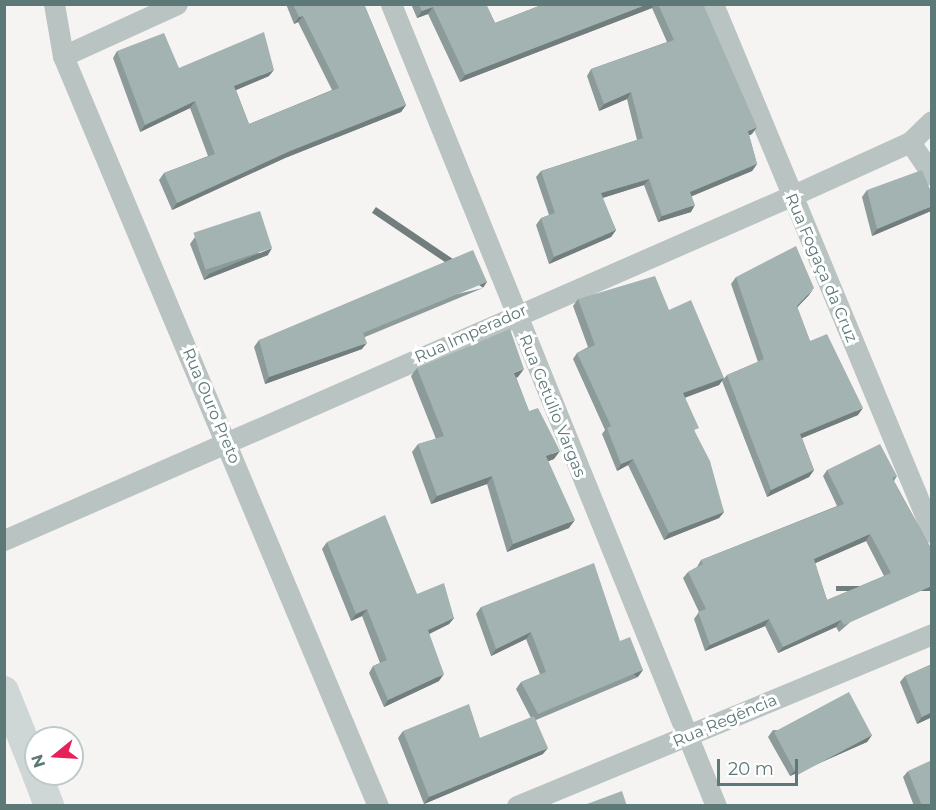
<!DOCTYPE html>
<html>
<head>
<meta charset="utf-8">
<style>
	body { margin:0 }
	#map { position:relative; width:936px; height:810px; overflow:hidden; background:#f6f4f2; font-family:Montserrat,sans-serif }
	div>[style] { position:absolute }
	.street>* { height:21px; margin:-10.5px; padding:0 10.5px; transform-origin:10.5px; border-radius:10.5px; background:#b9c3c2 }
	.secondary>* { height:30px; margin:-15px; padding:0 15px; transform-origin:15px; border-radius:15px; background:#ced6d6 }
	.wall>* { inset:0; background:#8c9a99 }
	.shaded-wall>* { inset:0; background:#727d7d; transform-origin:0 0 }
	.building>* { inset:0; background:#a3b3b2; transform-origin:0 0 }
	span { translate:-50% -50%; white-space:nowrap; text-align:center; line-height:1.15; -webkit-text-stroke:6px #fff; paint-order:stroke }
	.street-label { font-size:16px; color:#5c7877 }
	.frame { position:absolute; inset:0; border:6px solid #5c7877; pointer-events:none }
	.north { position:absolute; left:24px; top:726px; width:60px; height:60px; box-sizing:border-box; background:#fff; border:2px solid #bec9c9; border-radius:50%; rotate:252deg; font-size:16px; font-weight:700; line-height:24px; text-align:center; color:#5c7877 }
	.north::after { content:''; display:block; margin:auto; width:21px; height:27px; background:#e72158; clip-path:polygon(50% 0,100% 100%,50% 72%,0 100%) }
	.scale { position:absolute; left:717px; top:759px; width:81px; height:27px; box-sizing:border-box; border:3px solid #5c7877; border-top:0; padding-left:8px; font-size:18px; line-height:21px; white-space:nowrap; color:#5c7877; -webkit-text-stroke:4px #fff; paint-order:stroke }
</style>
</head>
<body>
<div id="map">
	<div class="street">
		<div style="left:54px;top:4px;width:53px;rotate:80.2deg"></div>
		<div style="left:63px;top:56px;width:813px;rotate:67.22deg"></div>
		<div style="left:391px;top:4px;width:865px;rotate:67.94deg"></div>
		<div style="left:713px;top:4px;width:572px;rotate:67.47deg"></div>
		<div style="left:63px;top:56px;width:125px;rotate:-24.5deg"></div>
		<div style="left:910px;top:142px;width:40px;rotate:56deg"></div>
		<div style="left:4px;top:540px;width:859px;rotate:-23.61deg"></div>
		<div style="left:791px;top:196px;width:131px;rotate:-24.4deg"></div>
		<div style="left:910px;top:142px;width:30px;rotate:-44deg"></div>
		<div style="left:517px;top:806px;width:449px;rotate:-22.5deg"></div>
	</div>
	<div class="secondary">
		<div style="left:4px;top:691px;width:86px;rotate:68.2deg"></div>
		<div style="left:37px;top:774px;width:34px;rotate:69deg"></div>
	</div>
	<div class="wall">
		<div style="clip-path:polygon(286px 4px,364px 4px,406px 105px,401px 112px,285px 158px,172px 210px,159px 180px,164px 173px,208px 156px,190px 108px,140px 132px,113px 58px,117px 51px,179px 68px,269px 76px,236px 90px,249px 124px,332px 90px,298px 22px,294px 24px)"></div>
		<div style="clip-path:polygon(411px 4px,486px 4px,495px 23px,544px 4px,703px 4px,752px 134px,749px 135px,757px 164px,752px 171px,692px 196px,691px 212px,658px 222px,644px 185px,602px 198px,616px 230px,611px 237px,549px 264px,536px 225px,541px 218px,549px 215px,536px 177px,541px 171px,637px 140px,627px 99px,599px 111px,587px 76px,591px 69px,667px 42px,652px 8px,460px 82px,428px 14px,417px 18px)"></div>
		<div style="clip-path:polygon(867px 190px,931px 211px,872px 236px,862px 197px)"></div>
		<div style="clip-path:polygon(195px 237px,268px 255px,204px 280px,190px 244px)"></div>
		<div style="clip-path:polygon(736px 277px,809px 295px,797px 307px,810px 341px,858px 415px,802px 438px,814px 470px,809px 477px,767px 497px,722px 381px,727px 375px,758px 362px,731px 284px)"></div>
		<div style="clip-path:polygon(483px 288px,365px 337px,362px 349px,265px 384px,254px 347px,259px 340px)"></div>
		<div style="clip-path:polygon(578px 299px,669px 310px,724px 378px,719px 385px,685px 397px,695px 433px,724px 512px,719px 518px,664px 540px,628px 465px,617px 471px,602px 434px,605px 430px,573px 359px,577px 353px,588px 347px,573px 306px)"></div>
		<div style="clip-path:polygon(417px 368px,518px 377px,516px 377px,529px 411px,554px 459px,548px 461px,569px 528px,507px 552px,487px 484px,431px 504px,412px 452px,418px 444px,436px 439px,411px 376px)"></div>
		<div style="clip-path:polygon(evenodd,827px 470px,897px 476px,894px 481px,932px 550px,839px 632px,836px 627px,778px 653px,765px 626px,705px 651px,694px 619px,699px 612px,683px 578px,688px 572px,697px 567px,701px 560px,837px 506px,823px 476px,827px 470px,866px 541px,884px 576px,827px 600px,815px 563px,866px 541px)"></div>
		<div style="clip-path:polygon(327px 542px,417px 594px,454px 618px,449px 624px,429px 634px,439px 681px,384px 707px,369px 673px,373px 666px,380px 663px,362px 616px,351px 621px,322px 549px)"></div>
		<div style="clip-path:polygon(481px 607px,620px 641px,638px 677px,536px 720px,543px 754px,424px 804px,398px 738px,403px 731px,480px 738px,531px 718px,516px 689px,521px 682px,540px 674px,526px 639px,491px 656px,476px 614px)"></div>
		<div style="clip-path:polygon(932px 664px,932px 717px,917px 724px,900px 682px,905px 676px)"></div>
		<div style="clip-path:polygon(773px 730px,872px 735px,867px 742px,790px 776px,768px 737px)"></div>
		<div style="clip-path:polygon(908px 771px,932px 806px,914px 806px,903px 777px)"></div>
	</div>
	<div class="shaded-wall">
		<div style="clip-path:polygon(648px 4px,655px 4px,652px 8px,460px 82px,465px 75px)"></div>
		<div style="clip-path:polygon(433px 7px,428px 14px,417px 18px,422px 11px)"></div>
		<div style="clip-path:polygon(303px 16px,298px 22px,294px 24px,299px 17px)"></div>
		<div style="clip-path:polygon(274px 70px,269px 76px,229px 93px,234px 86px)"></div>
		<div style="clip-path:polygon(631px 92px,627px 99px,599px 111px,604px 104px)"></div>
		<div style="clip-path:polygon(195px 101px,190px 108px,140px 132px,145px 125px)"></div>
		<div style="clip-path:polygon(406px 105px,401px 112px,285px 158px,172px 210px,177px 203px,290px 151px)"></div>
		<div style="clip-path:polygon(757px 127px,752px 134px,743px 138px,748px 131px)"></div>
		<div style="clip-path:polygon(757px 164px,752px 171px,685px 199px,690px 192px)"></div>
		<div style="clip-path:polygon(649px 179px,644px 185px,596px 200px,601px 193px)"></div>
		<div style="clip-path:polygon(695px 205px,691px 212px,658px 222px,662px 216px)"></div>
		<div style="clip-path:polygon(932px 206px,931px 211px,872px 236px,877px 229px)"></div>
		<div style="clip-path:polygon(616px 230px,611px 237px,549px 264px,554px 257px)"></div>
		<div style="clip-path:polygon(272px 248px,268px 255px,204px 280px,209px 274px)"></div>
		<div style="left:487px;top:282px;width:7px;height:134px;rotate:124deg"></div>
		<div style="clip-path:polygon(814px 288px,809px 295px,792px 313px,797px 306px)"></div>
		<div style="clip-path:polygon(367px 343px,362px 349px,265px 384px,269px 377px)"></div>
		<div style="clip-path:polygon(524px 369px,518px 377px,508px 381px,514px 373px)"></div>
		<div style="clip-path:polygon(724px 378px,719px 385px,679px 400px,683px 393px)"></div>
		<div style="clip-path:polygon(863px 408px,858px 415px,795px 441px,800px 434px)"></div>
		<div style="clip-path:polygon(560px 451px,554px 459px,541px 464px,546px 456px)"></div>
		<div style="clip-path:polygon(633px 459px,628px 465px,617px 471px,621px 464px)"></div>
		<div style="clip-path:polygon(814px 470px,809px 477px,767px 497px,771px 490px)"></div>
		<div style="clip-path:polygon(492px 476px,487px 484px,431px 504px,437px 496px)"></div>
		<div style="clip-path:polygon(724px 512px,719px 518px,664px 540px,669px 533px)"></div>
		<div style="clip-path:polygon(575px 520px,569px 528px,507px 552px,513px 544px)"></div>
		<div style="clip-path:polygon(870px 534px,866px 541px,809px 566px,814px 559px)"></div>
		<div style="left:932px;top:586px;width:5px;height:96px;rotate:90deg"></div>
		<div style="clip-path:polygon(367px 609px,362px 616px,351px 621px,356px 614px)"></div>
		<div style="clip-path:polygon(454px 618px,449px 624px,423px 637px,428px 630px)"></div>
		<div style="clip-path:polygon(769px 619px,765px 626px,705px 651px,710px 645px)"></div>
		<div style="clip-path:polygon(841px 620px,836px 627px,778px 653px,783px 647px)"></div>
		<div style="clip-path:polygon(531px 632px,526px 639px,491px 656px,496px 649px)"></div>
		<div style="left:643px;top:670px;width:9px;height:114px;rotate:126deg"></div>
		<div style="clip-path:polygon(444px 674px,439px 681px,384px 707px,388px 700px)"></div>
		<div style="clip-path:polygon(932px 712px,932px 717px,917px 724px,922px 717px)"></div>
		<div style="clip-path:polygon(872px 735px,867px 742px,790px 776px,795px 770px)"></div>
		<div style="clip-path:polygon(548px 748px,543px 754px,424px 804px,429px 797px)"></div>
	</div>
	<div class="building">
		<div style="clip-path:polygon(293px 4px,364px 4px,406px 105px,290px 151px,177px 203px,164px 173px,215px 154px,195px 101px,145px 125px,117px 51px,164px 33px,179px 68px,264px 32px,274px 70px,234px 86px,249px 124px,339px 88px,303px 16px,299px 17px)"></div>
		<div style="clip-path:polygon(419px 4px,486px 4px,495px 23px,544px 4px,648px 4px,465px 75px,433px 7px,422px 11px)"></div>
		<div style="clip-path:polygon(658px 4px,703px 4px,757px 127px,748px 131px,757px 164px,690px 192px,695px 205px,662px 216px,649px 179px,601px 193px,616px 230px,554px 257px,541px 218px,555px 213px,541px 171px,643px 138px,631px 92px,604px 104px,591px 69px,674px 40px)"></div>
		<div style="clip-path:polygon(922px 170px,932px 194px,932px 206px,877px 229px,867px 190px)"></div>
		<div style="left:260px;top:211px;width:39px;height:70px;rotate:72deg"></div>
		<div style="clip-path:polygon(796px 246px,814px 288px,797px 306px,810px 341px,827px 334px,863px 408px,800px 434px,814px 470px,771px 490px,727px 375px,764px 359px,736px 277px)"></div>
		<div style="clip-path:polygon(473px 250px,487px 282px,363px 333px,367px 343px,269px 377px,259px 340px)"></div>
		<div style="clip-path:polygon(655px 276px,669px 310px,691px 300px,724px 378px,683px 393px,699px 428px,694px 430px,710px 461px,724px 512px,669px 533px,633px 459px,621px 464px,607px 428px,611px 426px,577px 353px,595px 345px,578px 299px)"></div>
		<div style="clip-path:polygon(510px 329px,524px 369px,514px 373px,529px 411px,538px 408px,560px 451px,546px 456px,575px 520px,513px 544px,492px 476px,437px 496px,418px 444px,444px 436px,417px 368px)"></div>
		<div style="clip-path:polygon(evenodd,880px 444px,897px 476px,892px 478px,932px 550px,932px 586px,844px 625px,841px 620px,783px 647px,769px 619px,710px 645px,698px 612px,706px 609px,688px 572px,703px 564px,701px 560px,844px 504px,827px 470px,880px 444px,870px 534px,891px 573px,827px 600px,814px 559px,870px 534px)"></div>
		<div style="clip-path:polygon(385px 515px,417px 594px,444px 583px,454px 618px,428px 630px,444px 674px,388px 700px,373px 666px,387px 660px,367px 609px,356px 614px,327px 542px)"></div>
		<div style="clip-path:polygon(594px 563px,620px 641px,630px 637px,643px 670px,538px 714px,521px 682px,546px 672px,531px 632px,496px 649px,481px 607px)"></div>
		<div style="clip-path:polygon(932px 664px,932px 712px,922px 717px,905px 676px)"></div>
		<div style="left:849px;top:692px;width:49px;height:85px;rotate:62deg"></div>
		<div style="clip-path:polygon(469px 704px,480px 738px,534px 716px,548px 748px,429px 797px,403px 731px)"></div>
		<div style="clip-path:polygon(932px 760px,932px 806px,922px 806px,908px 771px)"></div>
		<div style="clip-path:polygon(622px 791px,627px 806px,587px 806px,587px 804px)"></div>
	</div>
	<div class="street-label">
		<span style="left:821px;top:268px;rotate:67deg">Rua Fogaça da Cruz</span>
		<span style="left:471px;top:334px;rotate:-24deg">Rua Imperador</span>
		<span style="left:211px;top:406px;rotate:67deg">Rua Ouro Preto</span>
		<span style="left:552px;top:406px;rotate:68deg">Rua Getúlio Vargas</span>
		<span style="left:725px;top:721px;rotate:-23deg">Rua Regência</span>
	</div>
	<div class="frame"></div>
	<div class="north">N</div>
	<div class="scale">20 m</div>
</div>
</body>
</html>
